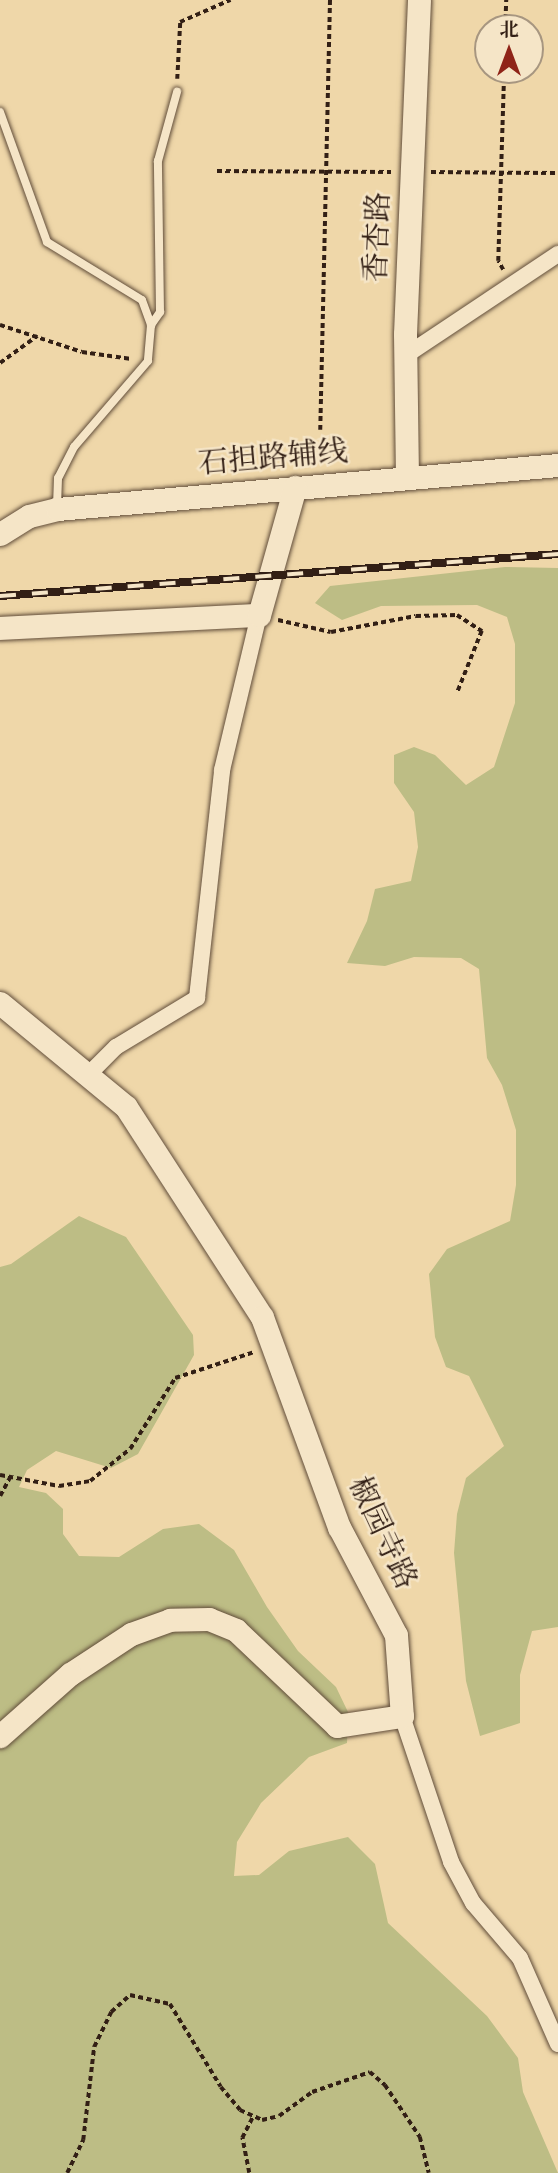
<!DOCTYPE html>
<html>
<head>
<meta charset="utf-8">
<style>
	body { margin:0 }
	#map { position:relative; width:558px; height:2173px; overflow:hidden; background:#efd7a9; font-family:"IM FELL Double Pica","Noto Serif SC",serif }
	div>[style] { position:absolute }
	.green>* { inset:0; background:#bdbd85 }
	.path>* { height:3.5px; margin-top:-1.75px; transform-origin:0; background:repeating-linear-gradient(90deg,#321f15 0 5px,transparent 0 8.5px) }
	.roads { filter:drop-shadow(0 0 2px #614d3a) drop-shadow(0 0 2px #614d3a) }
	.lane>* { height:8px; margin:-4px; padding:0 4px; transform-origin:4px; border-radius:4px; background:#f5e5c7 }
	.street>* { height:16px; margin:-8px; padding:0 8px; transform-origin:8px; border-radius:8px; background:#f5e5c7 }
	.secondary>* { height:23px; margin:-11.5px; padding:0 11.5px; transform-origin:11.5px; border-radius:11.5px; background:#f5e5c7 }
	.rail>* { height:8px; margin-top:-4px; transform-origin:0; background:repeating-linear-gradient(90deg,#f5e5c7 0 16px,#321f15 0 32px); box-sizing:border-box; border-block:2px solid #321f15 }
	span { translate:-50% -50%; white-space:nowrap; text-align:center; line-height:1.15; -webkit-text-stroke:5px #f5e5c7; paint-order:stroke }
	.street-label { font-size:30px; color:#321f15 }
	.north { position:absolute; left:474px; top:14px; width:70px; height:70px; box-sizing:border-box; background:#f5e5c7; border:2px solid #a79680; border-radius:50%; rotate:0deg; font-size:19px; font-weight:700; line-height:28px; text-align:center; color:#321f15 }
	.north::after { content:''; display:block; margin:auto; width:24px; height:32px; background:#8f2418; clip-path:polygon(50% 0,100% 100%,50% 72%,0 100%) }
</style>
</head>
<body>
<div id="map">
	<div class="green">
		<div style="clip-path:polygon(505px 567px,558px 568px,558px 1627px,532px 1631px,520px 1675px,520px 1723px,480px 1736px,466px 1681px,454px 1553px,457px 1514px,466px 1478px,504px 1446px,469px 1376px,446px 1367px,435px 1337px,429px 1274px,447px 1249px,510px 1221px,516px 1185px,516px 1130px,502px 1085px,487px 1058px,479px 969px,461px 958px,414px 957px,385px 966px,347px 963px,367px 921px,375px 889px,411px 881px,418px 847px,414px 812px,394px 783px,394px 755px,414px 747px,435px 755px,466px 785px,494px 767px,515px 703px,515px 644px,507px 617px,477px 605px,381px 606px,342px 620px,315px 603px,330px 586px)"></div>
		<div style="clip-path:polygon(79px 1216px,126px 1237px,193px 1335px,194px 1355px,138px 1454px,111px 1468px,56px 1451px,27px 1470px,19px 1487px,46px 1493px,63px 1509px,63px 1534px,79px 1556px,119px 1557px,163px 1529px,199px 1524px,234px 1550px,267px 1607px,298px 1651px,336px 1687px,348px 1712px,347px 1743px,309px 1757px,261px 1803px,237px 1842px,234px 1876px,259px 1875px,289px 1851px,348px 1837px,375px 1864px,388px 1923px,487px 2016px,518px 2058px,523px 2092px,558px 2173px,0 2173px,0 1267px,11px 1264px)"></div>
	</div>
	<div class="path">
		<div style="left:505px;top:28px;width:28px;rotate:-88deg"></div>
		<div style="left:177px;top:79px;width:57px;rotate:-87deg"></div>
		<div style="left:180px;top:22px;width:55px;rotate:-23.7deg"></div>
		<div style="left:217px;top:171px;width:174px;rotate:0.3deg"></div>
		<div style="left:431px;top:172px;width:127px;rotate:0.5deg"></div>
		<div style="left:503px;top:270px;width:10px;rotate:-119deg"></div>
		<div style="left:498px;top:261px;width:191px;rotate:-88.2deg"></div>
		<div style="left:0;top:325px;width:86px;rotate:18.2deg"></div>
		<div style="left:82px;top:352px;width:50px;rotate:8deg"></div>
		<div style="left:0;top:363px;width:46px;rotate:-36.1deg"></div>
		<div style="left:320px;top:430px;width:430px;rotate:-88.7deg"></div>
		<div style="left:278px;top:620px;width:54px;rotate:12.8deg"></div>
		<div style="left:331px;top:632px;width:86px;rotate:-10.7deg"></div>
		<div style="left:416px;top:616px;width:41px;rotate:-1.4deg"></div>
		<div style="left:457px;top:615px;width:30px;rotate:33deg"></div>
		<div style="left:482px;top:631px;width:65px;rotate:111.8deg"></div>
		<div style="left:0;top:1475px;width:60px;rotate:10.6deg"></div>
		<div style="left:59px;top:1486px;width:31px;rotate:-9deg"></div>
		<div style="left:90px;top:1481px;width:51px;rotate:-38.7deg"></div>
		<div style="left:130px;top:1449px;width:84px;rotate:-57.6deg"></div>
		<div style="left:175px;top:1378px;width:83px;rotate:-18.2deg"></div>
		<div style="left:0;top:1496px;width:21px;rotate:-62deg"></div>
		<div style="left:67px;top:2173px;width:37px;rotate:-64deg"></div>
		<div style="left:83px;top:2140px;width:94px;rotate:-83.3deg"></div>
		<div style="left:94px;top:2047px;width:39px;rotate:-64deg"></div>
		<div style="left:111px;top:2012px;width:25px;rotate:-42deg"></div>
		<div style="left:130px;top:1995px;width:41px;rotate:12.7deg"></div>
		<div style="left:170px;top:2004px;width:97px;rotate:58.4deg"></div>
		<div style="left:221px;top:2087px;width:30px;rotate:50deg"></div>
		<div style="left:240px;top:2110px;width:24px;rotate:24deg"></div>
		<div style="left:262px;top:2120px;width:17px;rotate:-13deg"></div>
		<div style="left:279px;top:2116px;width:41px;rotate:-36deg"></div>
		<div style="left:312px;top:2092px;width:61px;rotate:-19deg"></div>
		<div style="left:370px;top:2072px;width:20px;rotate:41deg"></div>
		<div style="left:385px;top:2085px;width:63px;rotate:56.1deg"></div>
		<div style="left:420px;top:2137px;width:37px;rotate:76deg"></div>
		<div style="left:249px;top:2173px;width:36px;rotate:-101deg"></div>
		<div style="left:242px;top:2138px;width:25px;rotate:-63deg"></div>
	</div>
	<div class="roads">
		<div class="lane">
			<div style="left:0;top:112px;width:138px;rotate:70.1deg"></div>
			<div style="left:47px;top:242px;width:111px;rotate:31.4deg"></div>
			<div style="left:142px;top:300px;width:27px;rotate:70deg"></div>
			<div style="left:151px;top:325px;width:36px;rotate:95deg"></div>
			<div style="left:148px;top:361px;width:113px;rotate:130.7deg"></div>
			<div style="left:74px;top:447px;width:35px;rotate:117deg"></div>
			<div style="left:58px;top:478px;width:28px;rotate:92deg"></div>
			<div style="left:151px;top:325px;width:16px;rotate:-55deg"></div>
			<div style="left:160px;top:312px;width:151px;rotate:-90.8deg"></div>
			<div style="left:158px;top:161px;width:72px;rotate:-74.6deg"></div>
		</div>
		<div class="street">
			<div style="left:405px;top:356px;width:184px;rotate:-33.7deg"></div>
			<div style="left:88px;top:1075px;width:40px;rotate:-45deg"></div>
			<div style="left:116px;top:1047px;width:95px;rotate:-31.2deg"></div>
			<div style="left:197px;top:998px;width:229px;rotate:-83.7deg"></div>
			<div style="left:222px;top:770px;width:159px;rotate:-76.6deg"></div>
			<div style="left:402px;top:1716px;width:154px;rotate:71.4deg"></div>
			<div style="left:451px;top:1862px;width:47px;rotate:61.8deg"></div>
			<div style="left:473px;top:1903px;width:72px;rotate:49.5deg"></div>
			<div style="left:520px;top:1958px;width:94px;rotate:66.2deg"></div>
		</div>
		<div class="secondary">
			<div style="left:407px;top:477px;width:143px;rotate:-90.8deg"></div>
			<div style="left:405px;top:334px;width:334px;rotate:-87.6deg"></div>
			<div style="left:0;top:534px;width:34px;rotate:-32deg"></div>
			<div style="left:29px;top:516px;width:29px;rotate:-14deg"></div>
			<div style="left:57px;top:509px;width:503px;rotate:-5.02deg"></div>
			<div style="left:0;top:628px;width:259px;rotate:-2.9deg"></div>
			<div style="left:259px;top:615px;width:133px;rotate:-74.3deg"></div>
			<div style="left:0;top:1003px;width:163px;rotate:39.5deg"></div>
			<div style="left:126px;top:1107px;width:250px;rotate:57.1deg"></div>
			<div style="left:262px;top:1317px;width:224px;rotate:69.9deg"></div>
			<div style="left:339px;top:1527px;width:122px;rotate:62.2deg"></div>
			<div style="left:396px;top:1635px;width:81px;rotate:85.8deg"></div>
			<div style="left:402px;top:1716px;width:66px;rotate:171.3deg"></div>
			<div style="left:337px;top:1726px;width:139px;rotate:-136.5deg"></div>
			<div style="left:236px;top:1630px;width:29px;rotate:-158deg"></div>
			<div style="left:209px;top:1619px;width:39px;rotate:179deg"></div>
			<div style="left:170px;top:1620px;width:41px;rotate:160.3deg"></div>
			<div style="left:131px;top:1634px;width:73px;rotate:146.7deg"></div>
			<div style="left:70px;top:1674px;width:94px;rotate:138.5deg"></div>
		</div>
	</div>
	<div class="rail">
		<div style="left:0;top:596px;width:560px;rotate:-4.3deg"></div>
	</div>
	<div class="street-label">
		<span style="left:378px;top:237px;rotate:-88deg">香杏路</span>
		<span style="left:273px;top:458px;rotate:-5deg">石担路辅线</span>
		<span style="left:382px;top:1533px;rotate:65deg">椒园寺路</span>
	</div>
	<div class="north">北</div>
</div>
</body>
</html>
